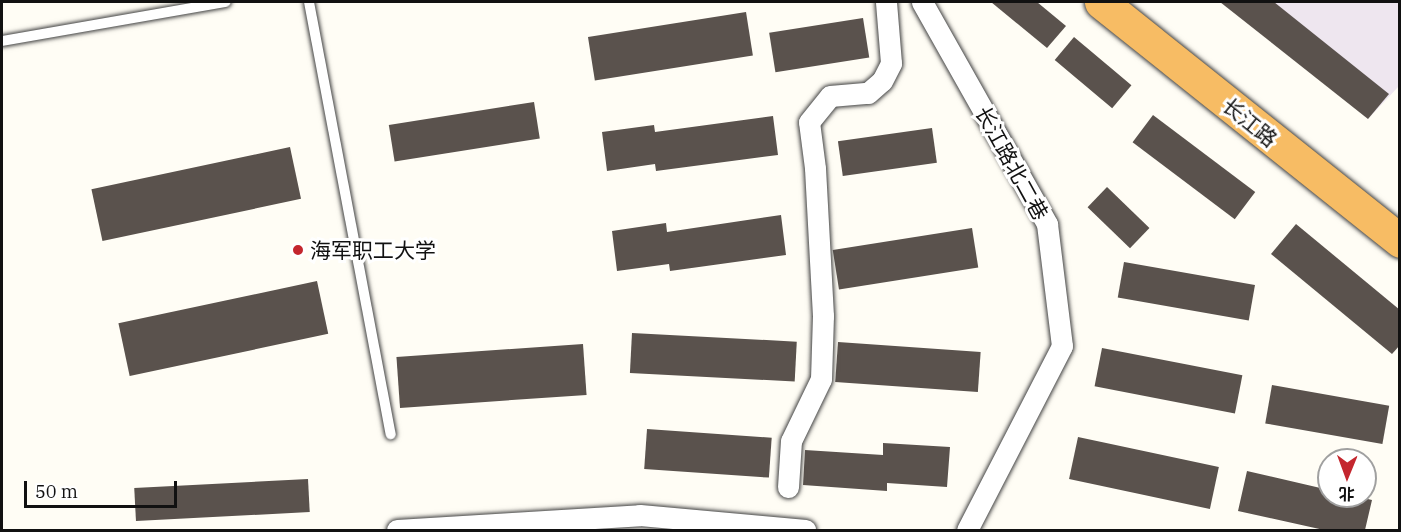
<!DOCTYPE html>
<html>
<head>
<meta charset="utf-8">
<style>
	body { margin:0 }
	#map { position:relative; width:1401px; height:532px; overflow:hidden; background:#fffdf5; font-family:"IBM Plex Serif","Noto Sans SC",serif }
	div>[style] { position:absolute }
	.industrial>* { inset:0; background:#eee6ef }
	.building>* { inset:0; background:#5a524d; transform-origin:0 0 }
	.roads { filter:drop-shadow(0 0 2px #444) drop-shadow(0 0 2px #444) }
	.service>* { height:10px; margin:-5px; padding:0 5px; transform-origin:5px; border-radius:5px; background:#fff }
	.minor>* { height:21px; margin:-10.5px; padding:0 10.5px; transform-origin:10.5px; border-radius:10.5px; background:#fff }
	.trunk>* { height:33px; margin:-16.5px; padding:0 16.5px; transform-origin:16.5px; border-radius:16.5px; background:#f7bc64 }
	.dots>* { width:16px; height:16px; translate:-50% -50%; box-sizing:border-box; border:3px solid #fff; border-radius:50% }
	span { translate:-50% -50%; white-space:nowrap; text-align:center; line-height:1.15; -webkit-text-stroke:6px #fff; paint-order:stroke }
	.street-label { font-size:21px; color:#111 }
	.poi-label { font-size:21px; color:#111 }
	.left { translate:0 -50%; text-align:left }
	.frame { position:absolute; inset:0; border:3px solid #111; pointer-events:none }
	.north { position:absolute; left:1317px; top:448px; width:60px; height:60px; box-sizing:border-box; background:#fff; border:2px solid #a0a0a0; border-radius:50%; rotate:181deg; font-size:16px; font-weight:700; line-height:24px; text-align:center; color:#111 }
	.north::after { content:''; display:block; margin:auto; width:21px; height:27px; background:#c4262e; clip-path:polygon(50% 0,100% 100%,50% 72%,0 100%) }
	.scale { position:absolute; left:24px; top:481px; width:153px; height:27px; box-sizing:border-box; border:3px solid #111; border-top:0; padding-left:8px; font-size:18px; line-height:21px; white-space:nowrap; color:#111; -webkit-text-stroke:4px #fff; paint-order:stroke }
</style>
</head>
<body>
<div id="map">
	<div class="industrial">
		<div style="clip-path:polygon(1228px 2px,1399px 2px,1399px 86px,1368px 119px)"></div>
	</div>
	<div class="building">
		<div style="clip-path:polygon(991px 2px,1037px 2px,1066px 26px,1047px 48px)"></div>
		<div style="clip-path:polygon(1220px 2px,1274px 2px,1389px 94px,1368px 119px)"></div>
		<div style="left:746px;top:12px;width:44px;height:160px;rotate:81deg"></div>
		<div style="left:863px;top:18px;width:40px;height:95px;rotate:81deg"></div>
		<div style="left:1074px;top:37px;width:75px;height:30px;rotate:40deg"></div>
		<div style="left:534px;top:102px;width:37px;height:147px;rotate:81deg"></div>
		<div style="left:1153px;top:115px;width:128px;height:34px;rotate:37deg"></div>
		<div style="clip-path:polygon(773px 116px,778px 155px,656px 171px,655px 164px,607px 171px,602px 132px,654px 125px,655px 132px)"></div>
		<div style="left:932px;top:128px;width:35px;height:95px;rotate:82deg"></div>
		<div style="left:290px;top:147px;width:53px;height:203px;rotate:78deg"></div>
		<div style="left:1107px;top:187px;width:59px;height:28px;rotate:44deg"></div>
		<div style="clip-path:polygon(781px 215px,786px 255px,670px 271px,669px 264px,617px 271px,612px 231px,666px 223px,667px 232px)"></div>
		<div style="clip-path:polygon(1296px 224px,1400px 310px,1400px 345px,1392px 354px,1271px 254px)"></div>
		<div style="left:972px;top:228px;width:40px;height:141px;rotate:81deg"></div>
		<div style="left:1124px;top:262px;width:133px;height:36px;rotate:10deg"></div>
		<div style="left:317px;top:281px;width:54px;height:203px;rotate:78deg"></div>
		<div style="left:632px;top:333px;width:165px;height:40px;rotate:3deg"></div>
		<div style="left:838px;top:342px;width:143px;height:40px;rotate:4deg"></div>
		<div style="left:583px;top:344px;width:51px;height:187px;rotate:86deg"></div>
		<div style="left:1102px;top:348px;width:143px;height:39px;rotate:11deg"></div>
		<div style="left:1272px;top:385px;width:119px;height:39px;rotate:10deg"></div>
		<div style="left:647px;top:429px;width:125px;height:40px;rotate:4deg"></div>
		<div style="left:1078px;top:437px;width:144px;height:43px;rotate:12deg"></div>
		<div style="clip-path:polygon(883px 443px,950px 447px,947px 487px,887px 483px,887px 491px,803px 485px,805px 450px,883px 455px)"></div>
		<div style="clip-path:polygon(1247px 471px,1329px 490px,1329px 496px,1355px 496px,1372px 500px,1365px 530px,1324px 530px,1238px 511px)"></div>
		<div style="left:308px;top:479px;width:33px;height:174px;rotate:87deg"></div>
	</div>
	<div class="roads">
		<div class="service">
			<div style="left:309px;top:2px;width:440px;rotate:79.3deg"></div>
			<div style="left:2px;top:41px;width:227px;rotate:-9.9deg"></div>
		</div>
		<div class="minor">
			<div style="left:922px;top:2px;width:255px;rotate:60.6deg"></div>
			<div style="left:1047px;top:224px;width:123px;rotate:83deg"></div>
			<div style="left:1062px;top:346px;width:207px;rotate:117.3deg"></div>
			<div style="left:788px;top:487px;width:46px;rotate:-86.3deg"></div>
			<div style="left:791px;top:441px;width:69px;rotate:-64.2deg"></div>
			<div style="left:821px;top:379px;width:63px;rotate:-88.2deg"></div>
			<div style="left:823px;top:316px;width:148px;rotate:-93.1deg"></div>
			<div style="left:815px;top:168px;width:46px;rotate:-97.4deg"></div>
			<div style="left:809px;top:122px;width:33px;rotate:-51deg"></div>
			<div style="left:830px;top:96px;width:38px;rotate:-5deg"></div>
			<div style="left:868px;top:93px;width:18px;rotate:-41deg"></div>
			<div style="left:882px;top:81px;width:20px;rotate:-63deg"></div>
			<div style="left:891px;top:63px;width:61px;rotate:-94.7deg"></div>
			<div style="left:397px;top:530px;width:243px;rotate:-3.5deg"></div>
			<div style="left:640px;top:515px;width:166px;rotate:5.2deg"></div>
		</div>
		<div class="trunk">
			<div style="left:1101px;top:2px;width:383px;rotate:38.6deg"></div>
		</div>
	</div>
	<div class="dots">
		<div style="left:298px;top:250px;background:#c4262e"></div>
	</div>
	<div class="street-label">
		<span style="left:1250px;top:122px;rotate:39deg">长江路</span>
		<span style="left:1012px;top:163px;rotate:61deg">长江路北二巷</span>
	</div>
	<div class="poi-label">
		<span class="left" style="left:310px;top:250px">海军职工大学</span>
	</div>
	<div class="frame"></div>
	<div class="north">北</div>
	<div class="scale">50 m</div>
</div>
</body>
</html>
